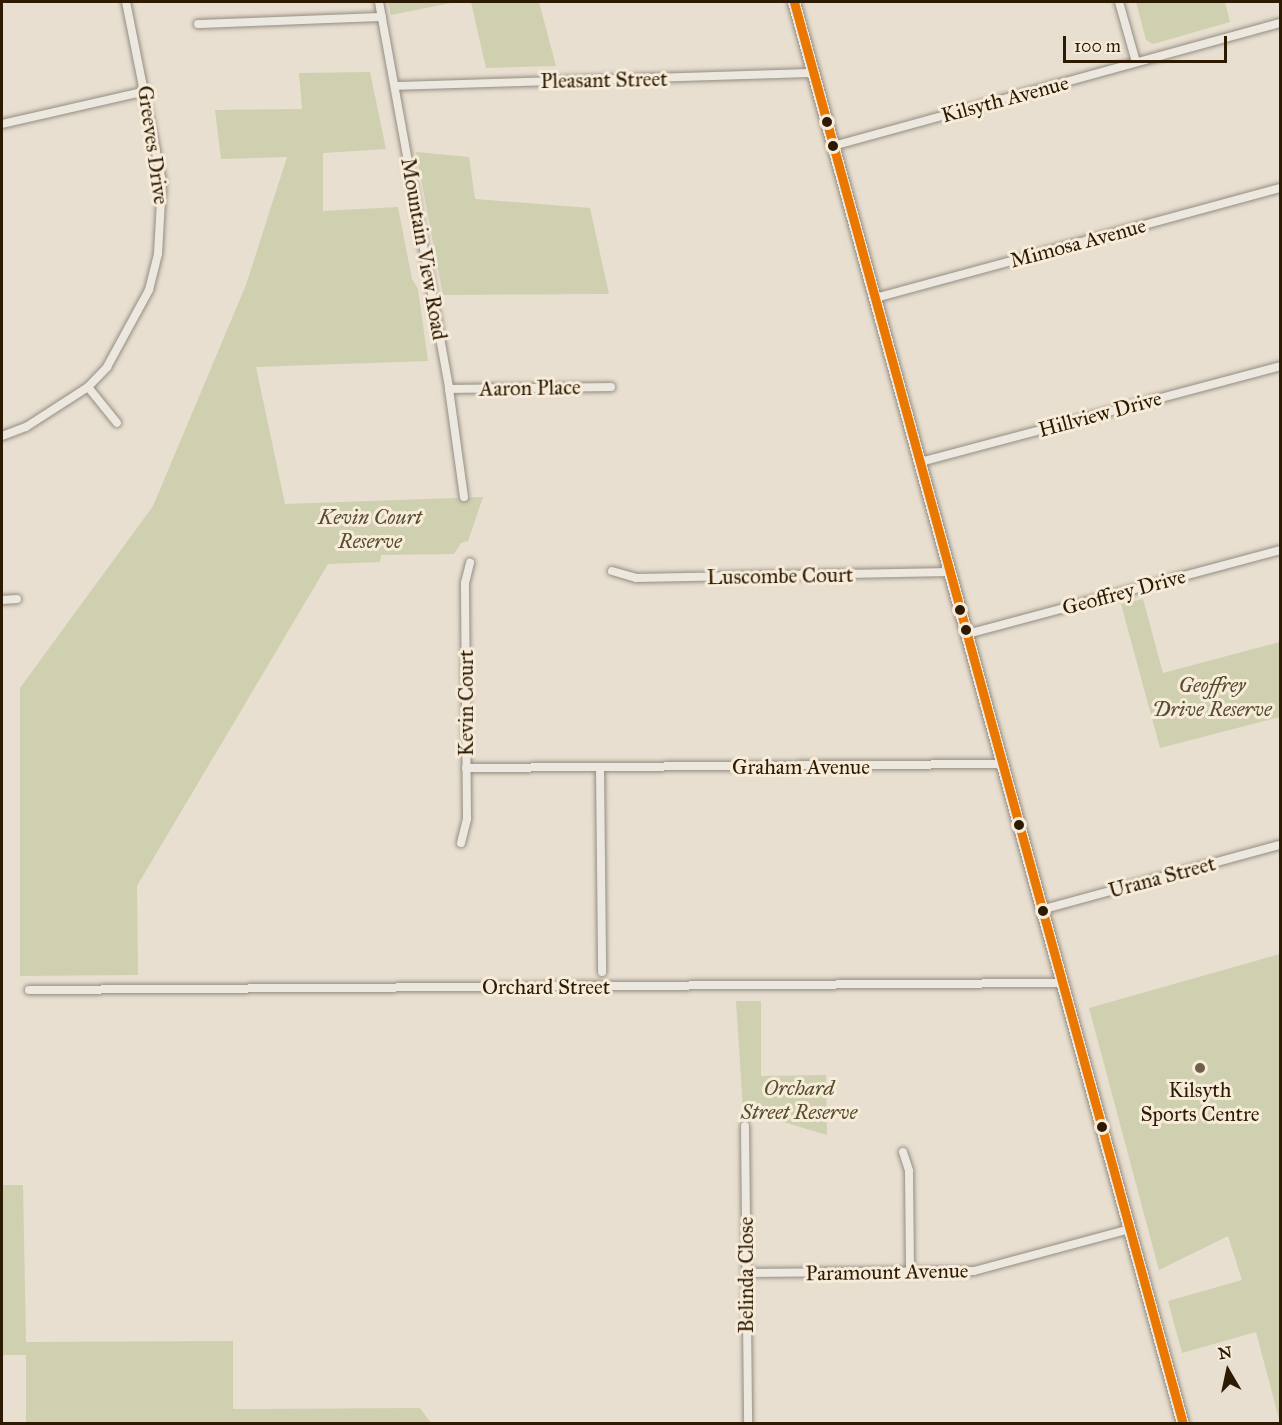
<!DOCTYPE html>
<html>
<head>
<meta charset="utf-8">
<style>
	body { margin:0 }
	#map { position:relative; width:1282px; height:1425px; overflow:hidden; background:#e8dfd0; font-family:"IM FELL Great Primer",serif }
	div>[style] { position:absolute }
	.green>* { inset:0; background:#ced0b0 }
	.roads { filter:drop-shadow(0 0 2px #948d81) drop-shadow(0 0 2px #948d81) }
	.street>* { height:8px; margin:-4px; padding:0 4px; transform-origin:4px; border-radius:4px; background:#ece8e0 }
	.secondary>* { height:12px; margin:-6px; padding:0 6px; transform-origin:6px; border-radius:6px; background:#ece8e0 }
	.bus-1>* { height:9px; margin:-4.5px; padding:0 4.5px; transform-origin:4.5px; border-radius:4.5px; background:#ea7800 }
	.dots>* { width:16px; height:16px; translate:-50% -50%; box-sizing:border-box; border:3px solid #f7ecd9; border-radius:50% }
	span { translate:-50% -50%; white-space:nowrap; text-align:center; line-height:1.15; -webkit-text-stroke:6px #f7ecd9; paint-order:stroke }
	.street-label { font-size:21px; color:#2d1a02 }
	.park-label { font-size:21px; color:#574d2e; font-style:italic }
	.poi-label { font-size:21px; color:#2d1a02 }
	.frame { position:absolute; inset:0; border:3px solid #2d1a02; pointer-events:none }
	.north { position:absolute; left:1198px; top:1341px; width:60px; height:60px; -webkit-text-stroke:4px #f7ecd9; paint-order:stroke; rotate:351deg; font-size:16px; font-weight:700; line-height:24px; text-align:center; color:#2d1a02 }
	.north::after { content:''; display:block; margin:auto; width:21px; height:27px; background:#2d1a02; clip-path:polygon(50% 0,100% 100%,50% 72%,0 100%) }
	.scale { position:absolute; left:1063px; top:36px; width:164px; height:27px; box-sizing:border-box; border:3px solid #2d1a02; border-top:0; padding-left:8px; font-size:18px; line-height:21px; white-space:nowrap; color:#2d1a02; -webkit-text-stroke:4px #f7ecd9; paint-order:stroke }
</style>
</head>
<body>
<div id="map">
	<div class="green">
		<div style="clip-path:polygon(388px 2px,456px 2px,391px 15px)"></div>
		<div style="clip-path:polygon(471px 2px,539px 2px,556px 66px,486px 68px)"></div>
		<div style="clip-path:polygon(1136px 2px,1225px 2px,1230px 22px,1153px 44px,1146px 40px)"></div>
		<div style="clip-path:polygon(370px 72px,386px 149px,323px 153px,323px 211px,398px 207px,412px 279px,418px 289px,428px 361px,256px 367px,285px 504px,483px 497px,468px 541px,461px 543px,454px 554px,381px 555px,380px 562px,328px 564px,137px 886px,138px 975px,20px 976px,20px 688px,153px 506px,246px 285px,287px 157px,221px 159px,215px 110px,302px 109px,299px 73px)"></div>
		<div style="clip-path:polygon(416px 152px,469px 157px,475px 199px,590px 208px,609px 294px,443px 295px)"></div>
		<div style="clip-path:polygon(1143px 599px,1163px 673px,1280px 642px,1280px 717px,1160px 748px,1121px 604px)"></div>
		<div style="clip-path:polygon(1280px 954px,1280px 1423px,1256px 1332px,1182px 1353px,1168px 1301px,1242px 1280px,1228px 1236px,1159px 1270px,1089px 1008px)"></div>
		<div style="clip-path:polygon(736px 1001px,761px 1001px,761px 1076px,826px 1075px,827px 1135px,743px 1110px)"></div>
		<div style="clip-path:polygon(2px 1185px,23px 1185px,26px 1342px,233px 1341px,233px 1409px,420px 1408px,431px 1423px,26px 1423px,26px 1355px,2px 1355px)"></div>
	</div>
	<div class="roads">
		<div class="street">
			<div style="left:379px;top:2px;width:393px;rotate:79.7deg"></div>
			<div style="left:449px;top:389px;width:109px;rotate:82.1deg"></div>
			<div style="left:1119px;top:2px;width:62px;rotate:74.2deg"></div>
			<div style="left:198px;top:24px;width:184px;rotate:-2.2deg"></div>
			<div style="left:395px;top:86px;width:419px;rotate:-1.8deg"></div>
			<div style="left:2px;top:124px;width:148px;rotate:-12.9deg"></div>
			<div style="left:833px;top:146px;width:464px;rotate:-15.4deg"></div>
			<div style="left:875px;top:298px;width:420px;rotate:-15.2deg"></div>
			<div style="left:88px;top:387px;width:46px;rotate:51.1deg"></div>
			<div style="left:449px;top:389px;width:162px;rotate:-0.7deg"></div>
			<div style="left:2px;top:436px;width:26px;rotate:-21deg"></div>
			<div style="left:26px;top:427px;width:74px;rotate:-32.8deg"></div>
			<div style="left:88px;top:387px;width:28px;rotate:-46deg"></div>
			<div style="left:107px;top:367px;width:88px;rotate:-61.4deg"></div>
			<div style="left:149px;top:290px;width:37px;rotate:-76deg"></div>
			<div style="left:158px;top:254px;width:72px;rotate:-86.8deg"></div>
			<div style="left:162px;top:182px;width:184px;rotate:-101.3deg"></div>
			<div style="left:920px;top:462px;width:373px;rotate:-14.9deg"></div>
			<div style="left:612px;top:571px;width:25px;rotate:16deg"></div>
			<div style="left:636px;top:578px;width:314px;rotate:-1.1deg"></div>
			<div style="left:2px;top:600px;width:15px;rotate:-4deg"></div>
			<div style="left:967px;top:634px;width:324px;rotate:-15deg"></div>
			<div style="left:466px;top:768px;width:537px;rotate:-0.43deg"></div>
			<div style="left:600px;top:768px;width:204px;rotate:89.4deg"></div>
			<div style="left:461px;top:843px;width:25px;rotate:-76deg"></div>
			<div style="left:467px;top:819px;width:236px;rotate:-90.5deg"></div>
			<div style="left:465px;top:583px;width:21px;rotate:-76deg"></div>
			<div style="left:1044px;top:909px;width:245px;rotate:-15.2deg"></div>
			<div style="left:29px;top:990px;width:1034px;rotate:-0.39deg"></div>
			<div style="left:745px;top:1126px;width:298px;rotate:89.4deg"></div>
			<div style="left:903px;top:1152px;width:20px;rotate:72deg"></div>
			<div style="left:909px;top:1171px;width:101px;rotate:89.4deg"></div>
			<div style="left:746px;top:1273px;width:228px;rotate:-0.5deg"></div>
			<div style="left:974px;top:1271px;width:162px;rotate:-15.1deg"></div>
		</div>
		<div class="secondary">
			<div style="left:794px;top:2px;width:1474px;rotate:74.7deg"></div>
		</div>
	</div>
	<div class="bus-1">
		<div style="left:794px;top:2px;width:1474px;rotate:74.7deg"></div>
	</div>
	<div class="dots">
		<div style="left:827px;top:122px;background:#2d1a02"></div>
		<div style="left:833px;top:146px;background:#2d1a02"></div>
		<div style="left:960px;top:610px;background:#2d1a02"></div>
		<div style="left:966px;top:630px;background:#2d1a02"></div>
		<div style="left:1019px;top:825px;background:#2d1a02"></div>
		<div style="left:1043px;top:911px;background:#2d1a02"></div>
		<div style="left:1200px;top:1068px;background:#6e5f4a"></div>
		<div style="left:1102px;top:1127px;background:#2d1a02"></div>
	</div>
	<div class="street-label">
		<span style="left:604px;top:80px;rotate:-1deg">Pleasant Street</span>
		<span style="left:1005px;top:99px;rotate:-15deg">Kilsyth Avenue</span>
		<span style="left:153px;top:145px;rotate:82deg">Greeves Drive</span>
		<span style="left:1078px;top:243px;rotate:-15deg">Mimosa Avenue</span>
		<span style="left:424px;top:249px;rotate:80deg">Mountain View Road</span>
		<span style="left:530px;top:388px;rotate:-1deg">Aaron Place</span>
		<span style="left:1100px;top:414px;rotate:-15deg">Hillview Drive</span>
		<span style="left:780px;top:576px;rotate:-1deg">Luscombe Court</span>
		<span style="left:1124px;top:592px;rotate:-15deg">Geoffrey Drive</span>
		<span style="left:466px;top:703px;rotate:-90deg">Kevin Court</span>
		<span style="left:801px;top:767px">Graham Avenue</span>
		<span style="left:1162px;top:877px;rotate:-15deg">Urana Street</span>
		<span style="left:546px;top:987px">Orchard Street</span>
		<span style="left:887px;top:1272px;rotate:-1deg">Paramount Avenue</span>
		<span style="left:746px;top:1275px;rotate:-90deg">Belinda Close</span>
	</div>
	<div class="park-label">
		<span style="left:370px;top:529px">Kevin Court<br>Reserve</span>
		<span style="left:1212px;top:697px">Geoffrey<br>Drive Reserve</span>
		<span style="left:799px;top:1100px">Orchard<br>Street Reserve</span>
	</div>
	<div class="poi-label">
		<span style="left:1200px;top:1102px">Kilsyth<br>Sports Centre</span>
	</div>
	<div class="frame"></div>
	<div class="north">N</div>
	<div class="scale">100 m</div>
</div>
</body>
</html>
